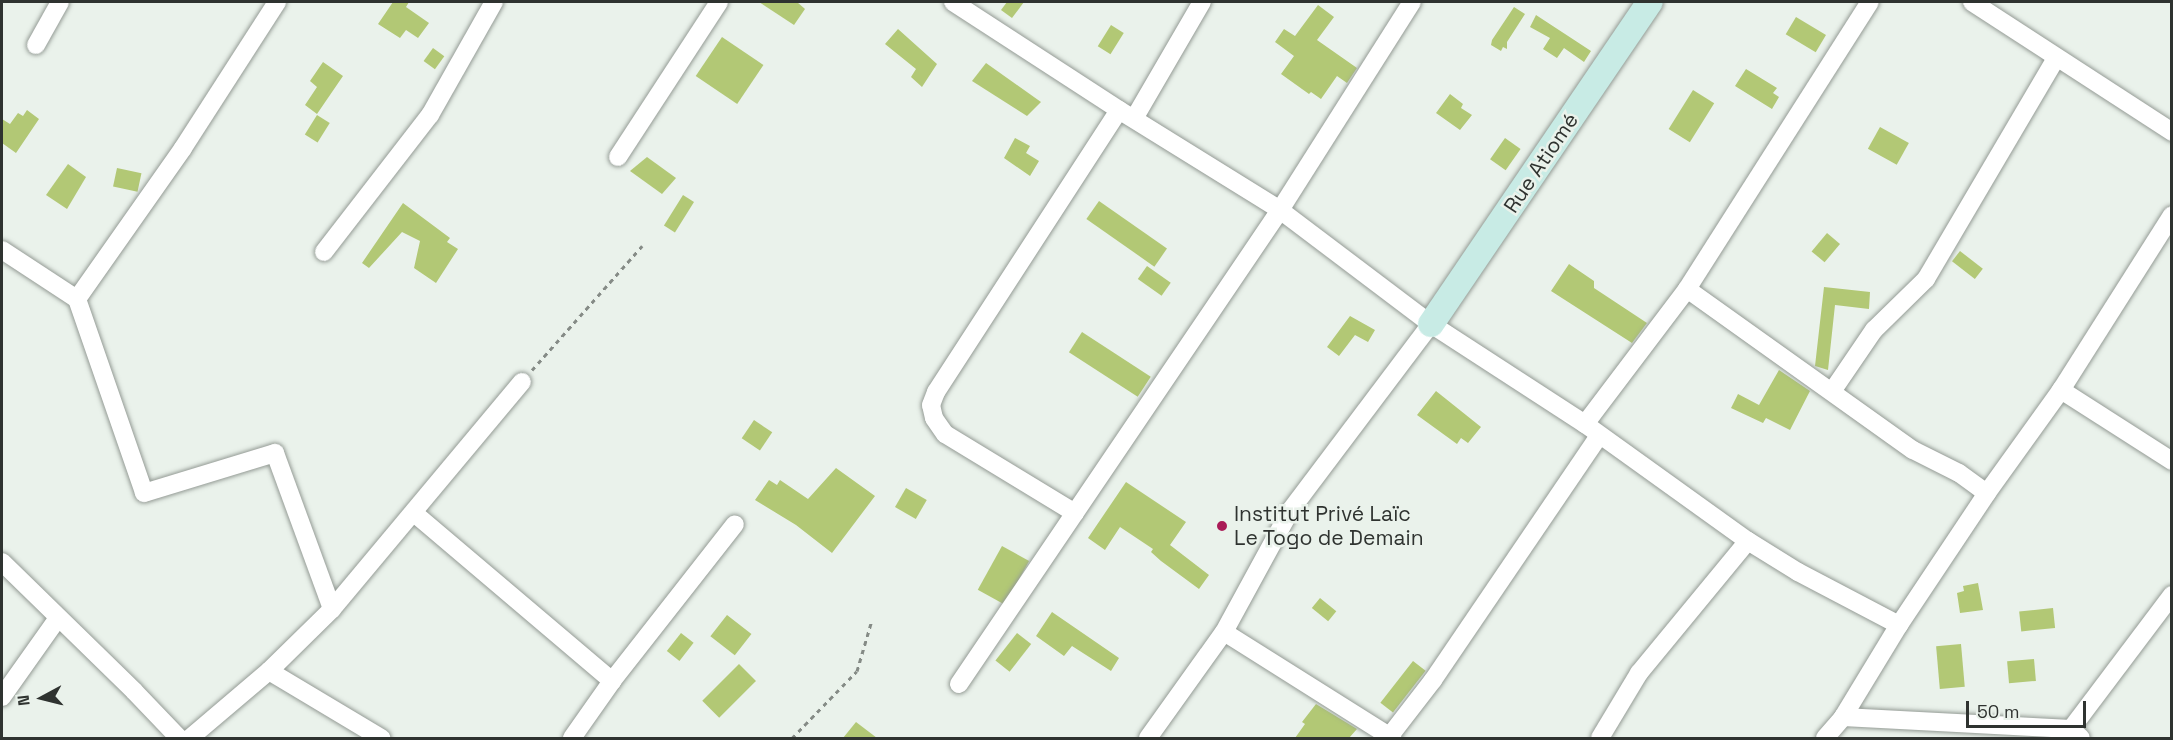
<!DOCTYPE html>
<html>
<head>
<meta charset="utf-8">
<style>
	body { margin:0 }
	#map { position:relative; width:2173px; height:740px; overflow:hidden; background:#eaf2eb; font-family:"Space Grotesk",sans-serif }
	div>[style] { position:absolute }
	.building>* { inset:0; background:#b2c875; transform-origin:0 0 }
	.path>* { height:3px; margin-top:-1.5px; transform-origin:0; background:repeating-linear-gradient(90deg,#858b86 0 4.5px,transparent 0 9px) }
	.roads { filter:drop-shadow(0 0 2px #949b95) drop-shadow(0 0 2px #949b95) }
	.street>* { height:18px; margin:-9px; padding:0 9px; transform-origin:9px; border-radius:9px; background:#fff }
	.secondary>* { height:26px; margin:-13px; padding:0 13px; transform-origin:13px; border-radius:13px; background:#c8ebe5 }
	.dots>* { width:16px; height:16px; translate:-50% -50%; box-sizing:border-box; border:3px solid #eaf2eb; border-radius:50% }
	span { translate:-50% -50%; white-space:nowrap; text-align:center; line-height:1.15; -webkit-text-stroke:5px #eaf2eb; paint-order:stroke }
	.street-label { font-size:21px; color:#2f3330 }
	.poi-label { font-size:21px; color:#2f3330 }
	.left { translate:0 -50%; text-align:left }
	.frame { position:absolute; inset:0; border:3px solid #2f3330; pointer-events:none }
	.north { position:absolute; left:12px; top:668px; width:60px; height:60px; -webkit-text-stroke:4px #eaf2eb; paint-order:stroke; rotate:263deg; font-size:16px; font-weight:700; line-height:24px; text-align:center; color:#2f3330 }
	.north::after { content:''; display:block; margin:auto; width:21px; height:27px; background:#2f3330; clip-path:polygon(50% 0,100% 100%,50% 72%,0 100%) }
	.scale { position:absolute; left:1966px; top:701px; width:120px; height:27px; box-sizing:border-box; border:3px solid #2f3330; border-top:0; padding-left:8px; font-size:18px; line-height:21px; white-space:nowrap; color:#2f3330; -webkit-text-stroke:4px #eaf2eb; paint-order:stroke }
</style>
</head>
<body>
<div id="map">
	<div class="building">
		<div style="clip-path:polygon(393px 2px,409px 2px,406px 7px,429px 23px,418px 38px,406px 30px,400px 38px,378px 24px)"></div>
		<div style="clip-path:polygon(759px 2px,797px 2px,805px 9px,794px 25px)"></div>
		<div style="clip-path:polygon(1007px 2px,1024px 2px,1012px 18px,1001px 10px)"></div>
		<div style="clip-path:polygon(1318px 5px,1334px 17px,1317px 40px,1357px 68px,1347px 83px,1337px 76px,1321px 99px,1311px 92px,1309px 94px,1281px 74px,1294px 56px,1275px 42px,1284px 29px,1295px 36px)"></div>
		<div style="clip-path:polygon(1514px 7px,1525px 14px,1507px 42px,1507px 49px,1503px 47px,1501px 51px,1491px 45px,1492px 40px)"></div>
		<div style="clip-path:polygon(1536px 15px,1591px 51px,1584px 62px,1564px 48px,1557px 58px,1543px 49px,1550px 38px,1530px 27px)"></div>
		<div style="left:1796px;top:17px;width:35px;height:20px;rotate:31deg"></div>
		<div style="left:1111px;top:25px;width:15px;height:25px;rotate:32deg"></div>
		<div style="clip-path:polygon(898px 29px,937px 64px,922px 87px,911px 77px,916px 69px,885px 44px)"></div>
		<div style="left:722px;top:37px;width:50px;height:47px;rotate:34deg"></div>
		<div style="left:433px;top:48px;width:14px;height:16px;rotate:36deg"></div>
		<div style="clip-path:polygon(323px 62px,343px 76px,317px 114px,305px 105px,317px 87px,310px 81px)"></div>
		<div style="clip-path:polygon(986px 63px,1041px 102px,1027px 116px,972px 81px)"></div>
		<div style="clip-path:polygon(1746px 69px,1777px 88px,1773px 93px,1779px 97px,1772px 109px,1735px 86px)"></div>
		<div style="left:1693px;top:90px;width:25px;height:46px;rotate:32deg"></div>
		<div style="clip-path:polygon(1450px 94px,1463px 104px,1461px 108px,1472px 115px,1460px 130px,1436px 113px)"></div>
		<div style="clip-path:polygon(27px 110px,39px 119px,16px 153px,2px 143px,2px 119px,10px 124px,18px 113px,23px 116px)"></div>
		<div style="left:317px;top:115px;width:15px;height:23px;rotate:32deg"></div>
		<div style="left:1880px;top:127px;width:33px;height:25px;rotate:29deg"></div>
		<div style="clip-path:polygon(1015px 138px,1030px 146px,1026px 153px,1039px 161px,1030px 176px,1004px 158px)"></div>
		<div style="left:1505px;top:138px;width:19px;height:26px;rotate:35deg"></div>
		<div style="clip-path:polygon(647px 157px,676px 178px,662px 194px,630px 171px)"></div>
		<div style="clip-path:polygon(68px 164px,86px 177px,67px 209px,46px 195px)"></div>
		<div style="left:117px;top:168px;width:25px;height:19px;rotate:12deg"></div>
		<div style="left:683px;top:195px;width:13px;height:36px;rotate:32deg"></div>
		<div style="left:1099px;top:201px;width:83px;height:22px;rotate:35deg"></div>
		<div style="clip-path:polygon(403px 203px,450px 238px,447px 242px,458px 249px,436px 283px,414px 268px,420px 241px,402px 232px,369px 268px,362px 263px)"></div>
		<div style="left:1827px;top:233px;width:17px;height:24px;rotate:40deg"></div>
		<div style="left:1960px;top:251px;width:29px;height:13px;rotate:38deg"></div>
		<div style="clip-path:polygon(1569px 264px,1594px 281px,1594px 288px,1647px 323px,1632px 343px,1551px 291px)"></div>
		<div style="left:1147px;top:266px;width:29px;height:16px;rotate:35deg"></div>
		<div style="clip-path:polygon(1824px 287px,1870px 292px,1869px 309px,1835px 305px,1828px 370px,1815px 366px)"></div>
		<div style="clip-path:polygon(1350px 316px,1375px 330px,1368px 342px,1355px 335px,1339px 356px,1327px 347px)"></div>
		<div style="left:1082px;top:332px;width:82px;height:24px;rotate:33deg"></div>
		<div style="clip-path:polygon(1779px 370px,1810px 391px,1790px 430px,1766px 418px,1763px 423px,1731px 408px,1738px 394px,1759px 405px)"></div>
		<div style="clip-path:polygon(1436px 391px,1481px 427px,1468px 443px,1461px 438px,1457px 444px,1417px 415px)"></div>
		<div style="left:754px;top:420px;width:22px;height:22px;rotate:34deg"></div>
		<div style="clip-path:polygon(836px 468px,875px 496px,832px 553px,796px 525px,755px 500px,769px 480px,777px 485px,780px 480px,808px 499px)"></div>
		<div style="clip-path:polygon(1126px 482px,1186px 522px,1170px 545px,1209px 575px,1199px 589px,1161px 561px,1151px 552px,1153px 549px,1120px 527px,1105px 550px,1088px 538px)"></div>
		<div style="left:906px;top:488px;width:24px;height:22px;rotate:30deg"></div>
		<div style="left:1002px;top:546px;width:31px;height:50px;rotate:29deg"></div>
		<div style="clip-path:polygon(1978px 583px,1983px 610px,1960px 613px,1957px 593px,1964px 591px,1963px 586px)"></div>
		<div style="left:1320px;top:598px;width:21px;height:13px;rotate:39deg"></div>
		<div style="left:2053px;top:608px;width:20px;height:34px;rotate:84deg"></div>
		<div style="clip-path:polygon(1052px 612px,1119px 658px,1111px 671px,1072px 646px,1064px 656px,1036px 636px)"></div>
		<div style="left:727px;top:615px;width:31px;height:27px;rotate:38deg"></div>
		<div style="left:681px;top:633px;width:16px;height:23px;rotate:38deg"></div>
		<div style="left:1017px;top:633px;width:18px;height:35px;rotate:38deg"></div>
		<div style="left:1961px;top:644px;width:43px;height:25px;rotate:85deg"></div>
		<div style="left:2034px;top:659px;width:22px;height:27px;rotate:85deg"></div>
		<div style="left:1413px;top:661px;width:16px;height:53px;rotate:38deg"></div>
		<div style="left:739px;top:664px;width:24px;height:52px;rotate:45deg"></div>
		<div style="clip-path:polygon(1316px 704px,1357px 729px,1349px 738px,1295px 738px,1305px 724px,1302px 722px)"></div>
		<div style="clip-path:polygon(856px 722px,877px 738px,843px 738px)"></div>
	</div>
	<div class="path">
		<div style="left:532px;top:370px;width:166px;rotate:-48.4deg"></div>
		<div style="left:792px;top:738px;width:93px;rotate:-45.9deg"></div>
		<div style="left:857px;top:671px;width:50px;rotate:-73.7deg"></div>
	</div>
	<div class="roads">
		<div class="street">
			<div style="left:953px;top:2px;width:198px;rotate:33deg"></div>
			<div style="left:1119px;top:110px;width:190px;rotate:31.8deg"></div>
			<div style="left:1280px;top:210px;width:189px;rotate:37.1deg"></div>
			<div style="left:1431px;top:324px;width:184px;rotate:33deg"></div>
			<div style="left:1585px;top:424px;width:201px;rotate:35.7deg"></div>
			<div style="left:1748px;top:541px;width:59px;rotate:31.8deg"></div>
			<div style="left:1798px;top:572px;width:114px;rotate:27.7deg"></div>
			<div style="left:1972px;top:2px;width:239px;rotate:33deg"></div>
			<div style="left:36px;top:45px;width:49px;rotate:-60.8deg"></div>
			<div style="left:1135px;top:117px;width:133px;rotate:-59.8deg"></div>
			<div style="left:618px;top:157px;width:185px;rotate:-56.9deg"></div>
			<div style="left:2px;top:250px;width:90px;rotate:33.2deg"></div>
			<div style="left:77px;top:299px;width:205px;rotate:70.9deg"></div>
			<div style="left:144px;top:493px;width:137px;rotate:-17deg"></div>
			<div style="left:275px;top:453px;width:166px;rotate:69.9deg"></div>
			<div style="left:324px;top:252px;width:173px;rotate:-52.3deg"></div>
			<div style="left:430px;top:115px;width:130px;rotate:-60.5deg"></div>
			<div style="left:1687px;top:289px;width:277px;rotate:35.5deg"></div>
			<div style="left:1913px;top:450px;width:51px;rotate:26.6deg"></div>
			<div style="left:1959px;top:473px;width:34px;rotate:36deg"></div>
			<div style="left:77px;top:299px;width:184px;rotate:-54.9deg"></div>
			<div style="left:183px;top:148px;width:174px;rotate:-57.2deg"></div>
			<div style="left:1833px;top:390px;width:73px;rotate:-55.7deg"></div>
			<div style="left:1874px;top:330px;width:73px;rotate:-44.4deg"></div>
			<div style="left:1926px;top:279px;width:256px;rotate:-59.5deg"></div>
			<div style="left:2061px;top:390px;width:132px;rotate:32.6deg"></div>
			<div style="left:1585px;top:424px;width:169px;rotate:-52.9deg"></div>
			<div style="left:1687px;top:289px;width:340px;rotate:-57.5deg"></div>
			<div style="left:414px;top:513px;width:260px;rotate:40.3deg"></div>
			<div style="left:1075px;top:513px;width:152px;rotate:-148.7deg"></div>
			<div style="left:945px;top:434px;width:19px;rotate:-125deg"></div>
			<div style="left:934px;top:418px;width:13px;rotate:-103deg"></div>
			<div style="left:931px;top:405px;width:14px;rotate:-69deg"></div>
			<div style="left:936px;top:392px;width:336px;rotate:-57deg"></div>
			<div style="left:2px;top:562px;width:185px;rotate:44.3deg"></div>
			<div style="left:134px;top:691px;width:65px;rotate:46.2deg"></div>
			<div style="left:1224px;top:632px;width:199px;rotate:32.2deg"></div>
			<div style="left:269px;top:671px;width:131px;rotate:30.9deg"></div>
			<div style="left:959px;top:684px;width:572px;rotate:-55.89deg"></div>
			<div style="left:1280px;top:210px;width:246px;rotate:-57.6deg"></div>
			<div style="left:2px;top:697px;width:97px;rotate:-54.7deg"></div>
			<div style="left:1843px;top:717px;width:228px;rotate:3deg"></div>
			<div style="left:2071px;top:729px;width:13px;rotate:42deg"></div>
			<div style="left:2071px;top:729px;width:168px;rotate:-53deg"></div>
			<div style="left:1389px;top:737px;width:72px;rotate:-52.3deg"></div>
			<div style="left:1433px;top:680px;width:295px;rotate:-55.8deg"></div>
			<div style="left:190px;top:738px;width:104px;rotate:-40.3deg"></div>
			<div style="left:269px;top:671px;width:88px;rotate:-44.5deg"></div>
			<div style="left:332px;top:609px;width:296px;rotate:-50.1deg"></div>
			<div style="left:572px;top:738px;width:70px;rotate:-54.9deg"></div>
			<div style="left:612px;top:681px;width:199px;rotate:-51.9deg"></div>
			<div style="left:1148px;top:738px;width:130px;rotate:-54.4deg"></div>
			<div style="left:1224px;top:632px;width:138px;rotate:-61.4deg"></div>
			<div style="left:1290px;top:511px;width:234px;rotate:-53deg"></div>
			<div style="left:1600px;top:738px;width:76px;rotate:-59deg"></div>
			<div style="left:1639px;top:673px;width:171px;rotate:-50.5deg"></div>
			<div style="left:1825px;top:738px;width:28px;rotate:-49deg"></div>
			<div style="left:1843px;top:717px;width:108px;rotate:-58.7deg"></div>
			<div style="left:1899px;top:625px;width:159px;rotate:-56.3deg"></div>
			<div style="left:1987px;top:493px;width:127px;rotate:-54.3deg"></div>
			<div style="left:2061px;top:390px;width:207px;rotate:-57.6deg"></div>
		</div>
		<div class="secondary">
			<div style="left:1431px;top:324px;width:389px;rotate:-55.8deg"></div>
		</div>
	</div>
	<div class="dots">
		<div style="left:1222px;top:526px;background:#aa1b57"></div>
	</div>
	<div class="street-label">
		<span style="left:1541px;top:163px;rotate:-56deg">Rue Atiomé</span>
	</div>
	<div class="poi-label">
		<span class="left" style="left:1234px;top:526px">Institut Privé Laïc<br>Le Togo de Demain</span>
	</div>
	<div class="frame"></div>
	<div class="north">N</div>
	<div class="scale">50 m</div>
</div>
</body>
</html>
